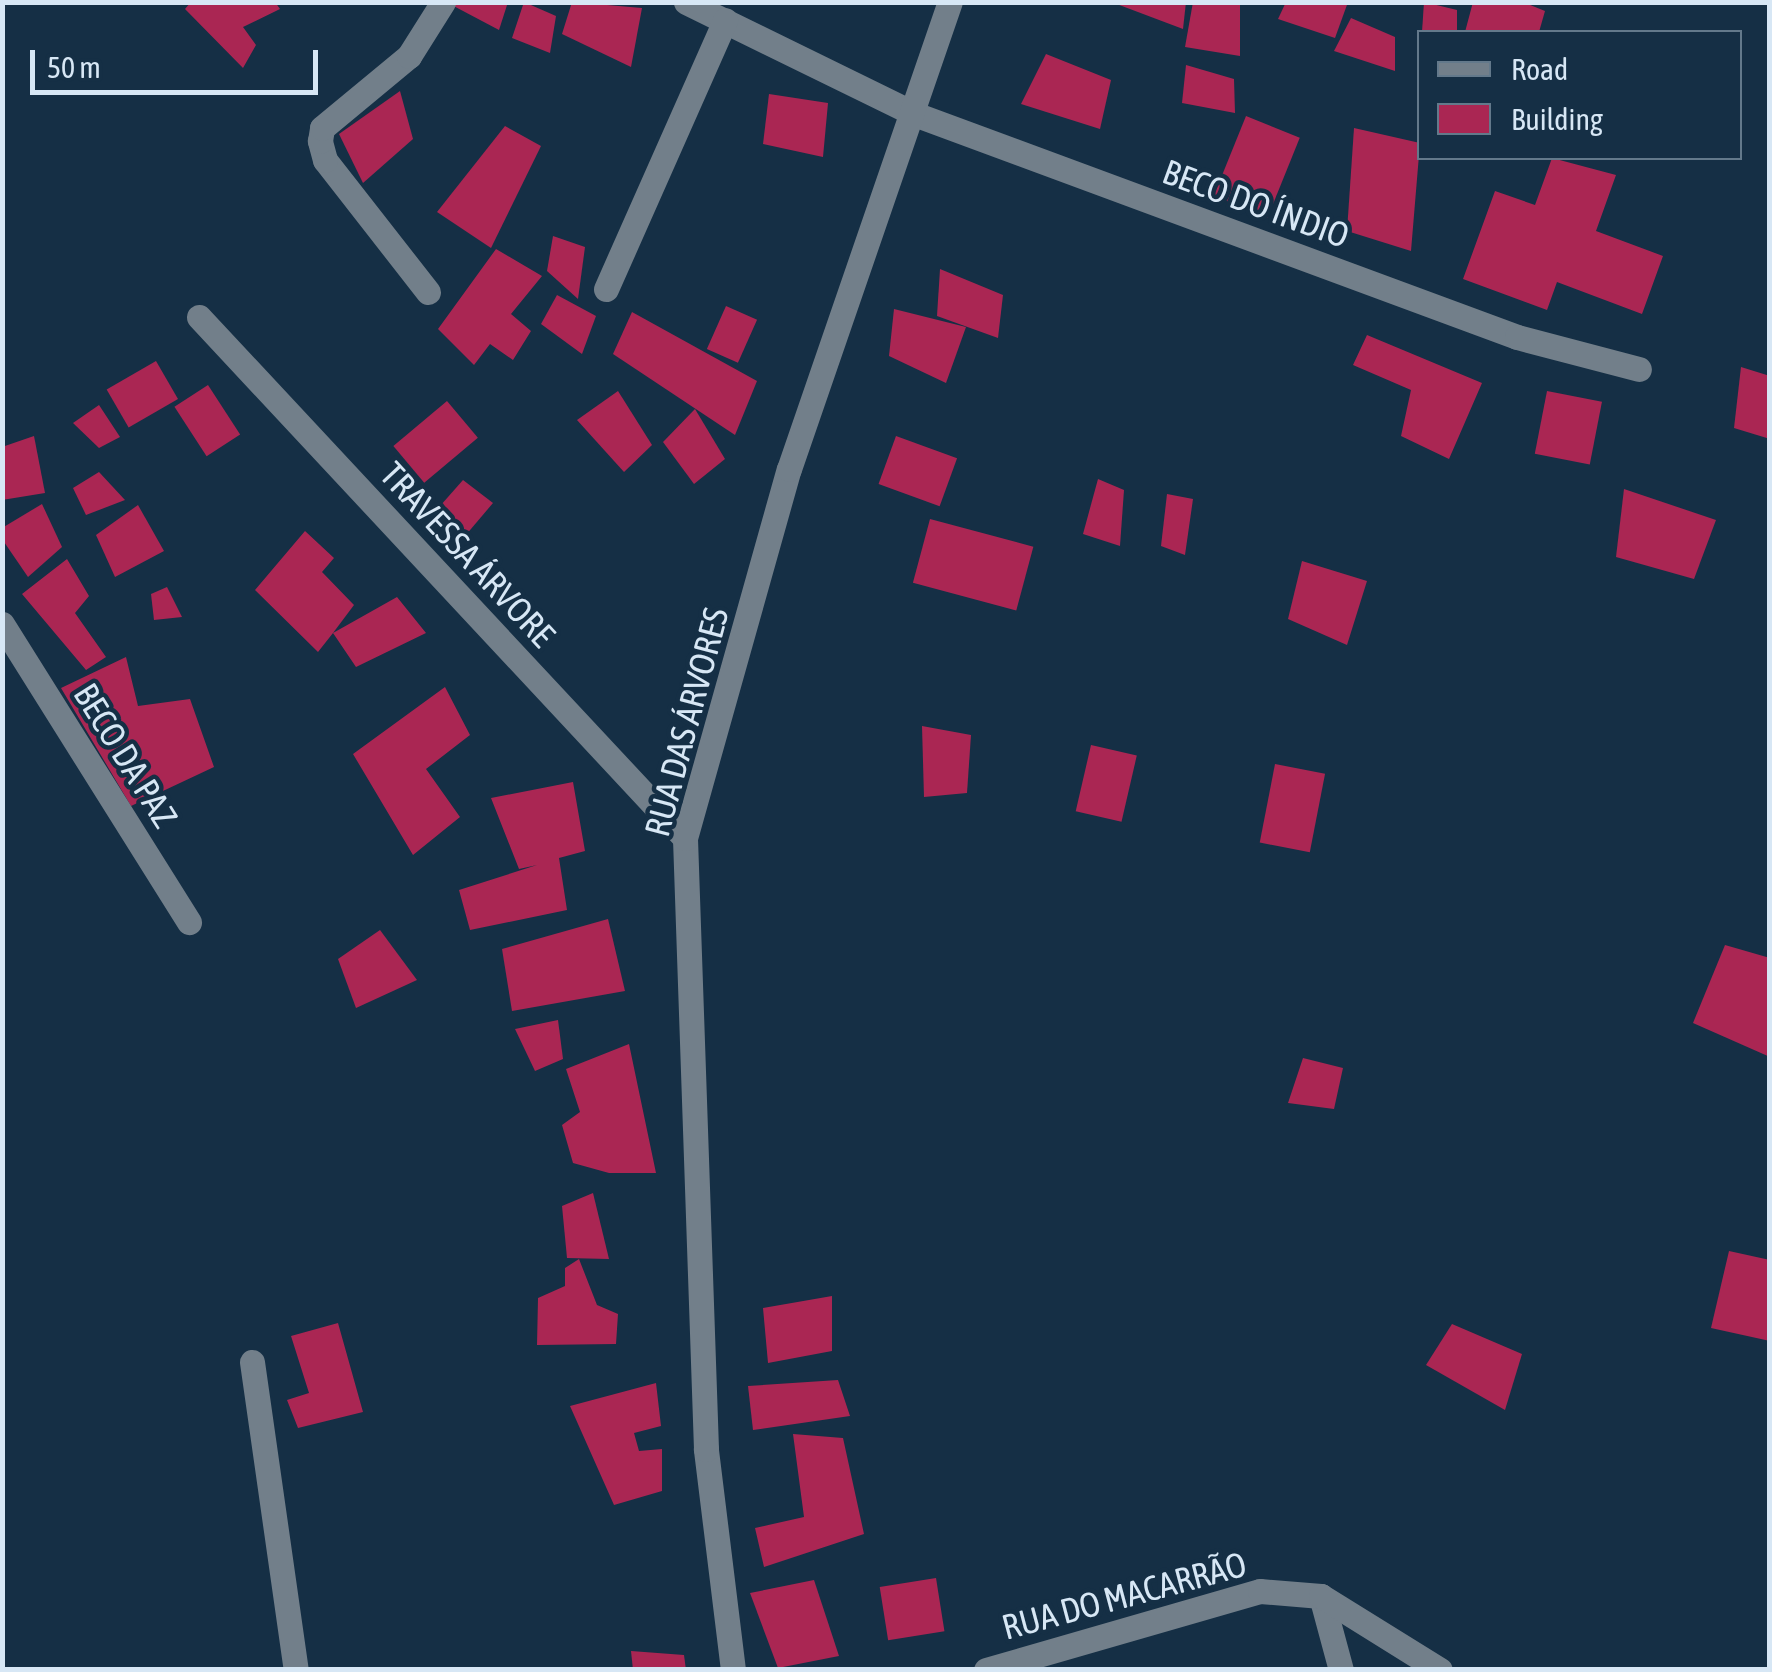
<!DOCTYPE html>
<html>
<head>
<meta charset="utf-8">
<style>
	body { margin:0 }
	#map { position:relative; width:1772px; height:1672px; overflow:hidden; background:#152f45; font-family:"Asap Condensed",sans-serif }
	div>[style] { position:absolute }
	.building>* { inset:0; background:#aa2653; transform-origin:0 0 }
	.minor>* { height:25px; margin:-12.5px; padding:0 12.5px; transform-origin:12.5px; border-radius:12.5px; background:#727f8a }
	span { translate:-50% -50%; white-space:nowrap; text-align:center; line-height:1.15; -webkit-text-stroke:9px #152f45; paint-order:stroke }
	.street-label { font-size:35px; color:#d7e7f5 }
	.frame { position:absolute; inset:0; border:5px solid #d7e7f5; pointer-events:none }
	.legend { position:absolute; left:1417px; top:30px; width:325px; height:130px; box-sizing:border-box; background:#152f45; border:2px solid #63798b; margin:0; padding:12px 18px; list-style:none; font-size:30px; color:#d7e7f5 }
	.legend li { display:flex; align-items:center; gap:20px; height:50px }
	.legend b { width:50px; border:2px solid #63798b }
	.scale { position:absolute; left:30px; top:50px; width:288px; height:45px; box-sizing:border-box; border:5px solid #d7e7f5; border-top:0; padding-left:12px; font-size:30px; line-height:35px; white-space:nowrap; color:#d7e7f5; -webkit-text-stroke:8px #152f45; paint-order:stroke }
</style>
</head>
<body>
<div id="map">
	<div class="building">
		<div style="clip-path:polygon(191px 2px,275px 2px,280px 9px,243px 27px,256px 45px,243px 68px,185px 9px)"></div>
		<div style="clip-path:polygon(446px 2px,508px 2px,499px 30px)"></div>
		<div style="clip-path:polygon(524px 2px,556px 16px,550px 53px,512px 38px)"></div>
		<div style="clip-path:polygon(572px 2px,642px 8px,631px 67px,562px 34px)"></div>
		<div style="clip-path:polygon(1114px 2px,1186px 2px,1183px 29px,1114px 3px)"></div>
		<div style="clip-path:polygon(1193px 2px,1240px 3px,1240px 56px,1185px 47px)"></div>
		<div style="clip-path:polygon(1286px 2px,1348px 2px,1335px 38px,1278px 19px)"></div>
		<div style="clip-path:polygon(1424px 2px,1457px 10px,1457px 32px,1422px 32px)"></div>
		<div style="clip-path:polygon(1473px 2px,1523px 2px,1545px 11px,1539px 32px,1465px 32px)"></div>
		<div style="clip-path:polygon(1351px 18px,1395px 37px,1395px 71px,1334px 51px)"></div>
		<div style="clip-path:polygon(1046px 54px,1111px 80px,1100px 129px,1021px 104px)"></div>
		<div style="clip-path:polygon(1186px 65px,1234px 79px,1235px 113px,1182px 103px)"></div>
		<div style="clip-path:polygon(400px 91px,413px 139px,363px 183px,339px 134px)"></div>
		<div style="clip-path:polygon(769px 94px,828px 103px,823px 157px,763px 144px)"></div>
		<div style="left:1246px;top:116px;width:58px;height:86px;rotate:22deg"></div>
		<div style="clip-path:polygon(505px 126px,541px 146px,491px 248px,437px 212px)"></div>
		<div style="clip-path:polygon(1354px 128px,1420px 143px,1411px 251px,1347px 231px)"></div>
		<div style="clip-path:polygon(1552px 158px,1616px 175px,1596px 231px,1663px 256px,1642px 314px,1557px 282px,1547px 310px,1463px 279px,1495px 191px,1535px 205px)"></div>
		<div style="clip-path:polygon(553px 236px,585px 247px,578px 299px,547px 271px)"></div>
		<div style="clip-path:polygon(496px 249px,542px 276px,511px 314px,531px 331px,513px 360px,490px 344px,474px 365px,438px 329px)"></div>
		<div style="clip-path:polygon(940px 269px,1003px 295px,998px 338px,937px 316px)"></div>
		<div style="clip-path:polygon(557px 295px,596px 316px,582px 354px,541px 324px)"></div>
		<div style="left:726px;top:306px;width:34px;height:47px;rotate:24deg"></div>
		<div style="clip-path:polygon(894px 309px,966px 327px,946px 383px,889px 356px)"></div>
		<div style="clip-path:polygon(632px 312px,757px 381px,735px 435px,613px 354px)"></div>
		<div style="clip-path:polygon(1367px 335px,1482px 383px,1449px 459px,1401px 436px,1411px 390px,1353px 365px)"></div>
		<div style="left:156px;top:361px;width:44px;height:57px;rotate:60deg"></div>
		<div style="clip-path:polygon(1741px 367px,1770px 376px,1770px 439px,1734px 428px)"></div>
		<div style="left:208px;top:385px;width:59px;height:40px;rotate:57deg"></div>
		<div style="clip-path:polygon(618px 391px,652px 445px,624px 472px,577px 420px)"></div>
		<div style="left:1547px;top:391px;width:56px;height:64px;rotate:11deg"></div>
		<div style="left:447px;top:401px;width:48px;height:70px;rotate:50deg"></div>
		<div style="clip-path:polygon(99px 405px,120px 437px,99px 448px,73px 423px)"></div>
		<div style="clip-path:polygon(695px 409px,725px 459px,694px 484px,663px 442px)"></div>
		<div style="clip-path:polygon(34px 436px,45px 493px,2px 500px,2px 447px)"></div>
		<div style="left:896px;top:436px;width:65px;height:51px;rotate:20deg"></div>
		<div style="clip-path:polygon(99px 472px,125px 500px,86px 515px,73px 488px)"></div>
		<div style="clip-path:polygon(1098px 479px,1124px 490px,1120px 546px,1083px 534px)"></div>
		<div style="clip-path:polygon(463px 480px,493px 503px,454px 549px,433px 514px)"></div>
		<div style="clip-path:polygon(1624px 489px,1716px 520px,1694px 579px,1616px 557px)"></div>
		<div style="clip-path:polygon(1167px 494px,1193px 499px,1185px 555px,1161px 546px)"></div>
		<div style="clip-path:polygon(42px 504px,62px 547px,28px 577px,2px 539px,2px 528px)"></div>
		<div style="clip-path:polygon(138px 505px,164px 551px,115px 577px,96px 535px)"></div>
		<div style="left:930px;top:519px;width:107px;height:66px;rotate:15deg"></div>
		<div style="clip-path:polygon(305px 531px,334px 558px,322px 572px,354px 605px,333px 633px,397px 597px,426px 633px,356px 667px,333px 633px,318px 652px,255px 590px)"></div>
		<div style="clip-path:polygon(67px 559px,89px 596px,75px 613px,106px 657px,86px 670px,22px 594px)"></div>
		<div style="clip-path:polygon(1302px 561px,1367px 581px,1347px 645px,1288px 619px)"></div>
		<div style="clip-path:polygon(167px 587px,182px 617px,154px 620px,151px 594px)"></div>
		<div style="clip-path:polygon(126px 657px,138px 706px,190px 699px,214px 767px,131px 806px,61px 688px)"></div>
		<div style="clip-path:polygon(445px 687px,470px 735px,426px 769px,460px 817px,413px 855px,353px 754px)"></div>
		<div style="clip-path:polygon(922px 726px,971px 735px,967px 793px,924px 797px)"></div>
		<div style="left:1091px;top:745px;width:47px;height:68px;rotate:13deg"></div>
		<div style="left:1275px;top:764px;width:51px;height:80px;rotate:11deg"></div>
		<div style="clip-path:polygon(573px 782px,585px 851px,559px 858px,567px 910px,470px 930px,459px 890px,537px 865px,519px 869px,491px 798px)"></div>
		<div style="clip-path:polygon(608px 919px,625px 991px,512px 1011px,502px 949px)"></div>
		<div style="clip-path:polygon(380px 930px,417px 980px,356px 1008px,338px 959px)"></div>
		<div style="clip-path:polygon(1725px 945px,1770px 958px,1770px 1057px,1693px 1023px)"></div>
		<div style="clip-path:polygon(558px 1020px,563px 1059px,535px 1071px,515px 1029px)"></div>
		<div style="clip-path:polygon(629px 1044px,656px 1173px,609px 1173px,573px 1163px,562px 1125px,580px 1112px,566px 1069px)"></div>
		<div style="clip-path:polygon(1303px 1058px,1343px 1068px,1334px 1109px,1288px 1103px)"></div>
		<div style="clip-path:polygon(593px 1193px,609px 1259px,567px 1258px,562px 1206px)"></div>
		<div style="clip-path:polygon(1729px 1251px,1770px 1260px,1770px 1341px,1711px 1328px)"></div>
		<div style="clip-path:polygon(579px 1259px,597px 1305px,618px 1314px,616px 1344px,537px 1345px,538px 1298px,565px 1286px,565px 1268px)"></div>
		<div style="clip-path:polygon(832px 1296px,832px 1351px,768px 1363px,763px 1308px)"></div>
		<div style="clip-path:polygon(338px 1323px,363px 1412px,298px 1428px,287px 1400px,309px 1393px,291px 1336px)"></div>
		<div style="clip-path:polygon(1452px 1324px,1522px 1354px,1505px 1410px,1426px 1365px)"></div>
		<div style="clip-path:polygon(838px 1380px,850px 1416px,753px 1430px,748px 1386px)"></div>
		<div style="clip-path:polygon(656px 1383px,661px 1426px,634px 1433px,639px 1451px,662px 1449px,662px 1491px,614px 1505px,570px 1406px)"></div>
		<div style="clip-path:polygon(793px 1434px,843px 1438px,864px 1534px,764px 1567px,755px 1528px,804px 1517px)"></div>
		<div style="left:936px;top:1578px;width:54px;height:57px;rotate:81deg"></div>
		<div style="clip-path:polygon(814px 1580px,839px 1656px,778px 1668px,750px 1593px)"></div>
		<div style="clip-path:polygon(631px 1651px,684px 1655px,686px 1670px,633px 1670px)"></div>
	</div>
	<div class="minor">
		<div style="left:686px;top:2px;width:257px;rotate:26.1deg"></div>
		<div style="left:917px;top:115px;width:640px;rotate:20.3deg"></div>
		<div style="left:1517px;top:337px;width:126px;rotate:14.7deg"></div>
		<div style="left:606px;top:289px;width:294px;rotate:-66.1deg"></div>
		<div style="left:428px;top:292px;width:167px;rotate:-128deg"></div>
		<div style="left:325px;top:160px;width:20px;rotate:-105deg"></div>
		<div style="left:320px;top:141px;width:13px;rotate:-81deg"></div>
		<div style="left:322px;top:128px;width:113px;rotate:-39.6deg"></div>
		<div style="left:409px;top:56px;width:64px;rotate:-57.8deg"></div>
		<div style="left:199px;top:317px;width:712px;rotate:46.99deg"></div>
		<div style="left:2px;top:624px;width:352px;rotate:57.9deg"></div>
		<div style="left:252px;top:1362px;width:311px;rotate:81.9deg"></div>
		<div style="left:1321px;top:1596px;width:77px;rotate:74.9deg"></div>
		<div style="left:733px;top:1670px;width:223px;rotate:-97deg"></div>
		<div style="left:706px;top:1449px;width:611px;rotate:-91.97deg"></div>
		<div style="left:685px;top:838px;width:383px;rotate:-74.3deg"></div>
		<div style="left:789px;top:469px;width:494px;rotate:-71deg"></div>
		<div style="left:986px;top:1670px;width:285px;rotate:-16.1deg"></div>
		<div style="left:1260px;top:1591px;width:61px;rotate:4.7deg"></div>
		<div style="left:1321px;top:1596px;width:140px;rotate:31.9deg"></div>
	</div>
	<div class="street-label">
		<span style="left:1256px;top:203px;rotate:20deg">BECO DO ÍNDIO</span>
		<span style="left:468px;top:554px;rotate:47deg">TRAVESSA ÁRVORE</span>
		<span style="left:686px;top:722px;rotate:-75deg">RUA DAS ÁRVORES</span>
		<span style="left:126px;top:755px;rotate:58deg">BECO DA PAZ</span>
		<span style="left:1124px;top:1595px;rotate:-15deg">RUA DO MACARRÃO</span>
	</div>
	<div class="frame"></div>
	<ul class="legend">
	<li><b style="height:12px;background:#727f8a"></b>Road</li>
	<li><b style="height:28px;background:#aa2653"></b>Building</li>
	</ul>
	<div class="scale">50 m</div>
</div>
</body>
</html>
